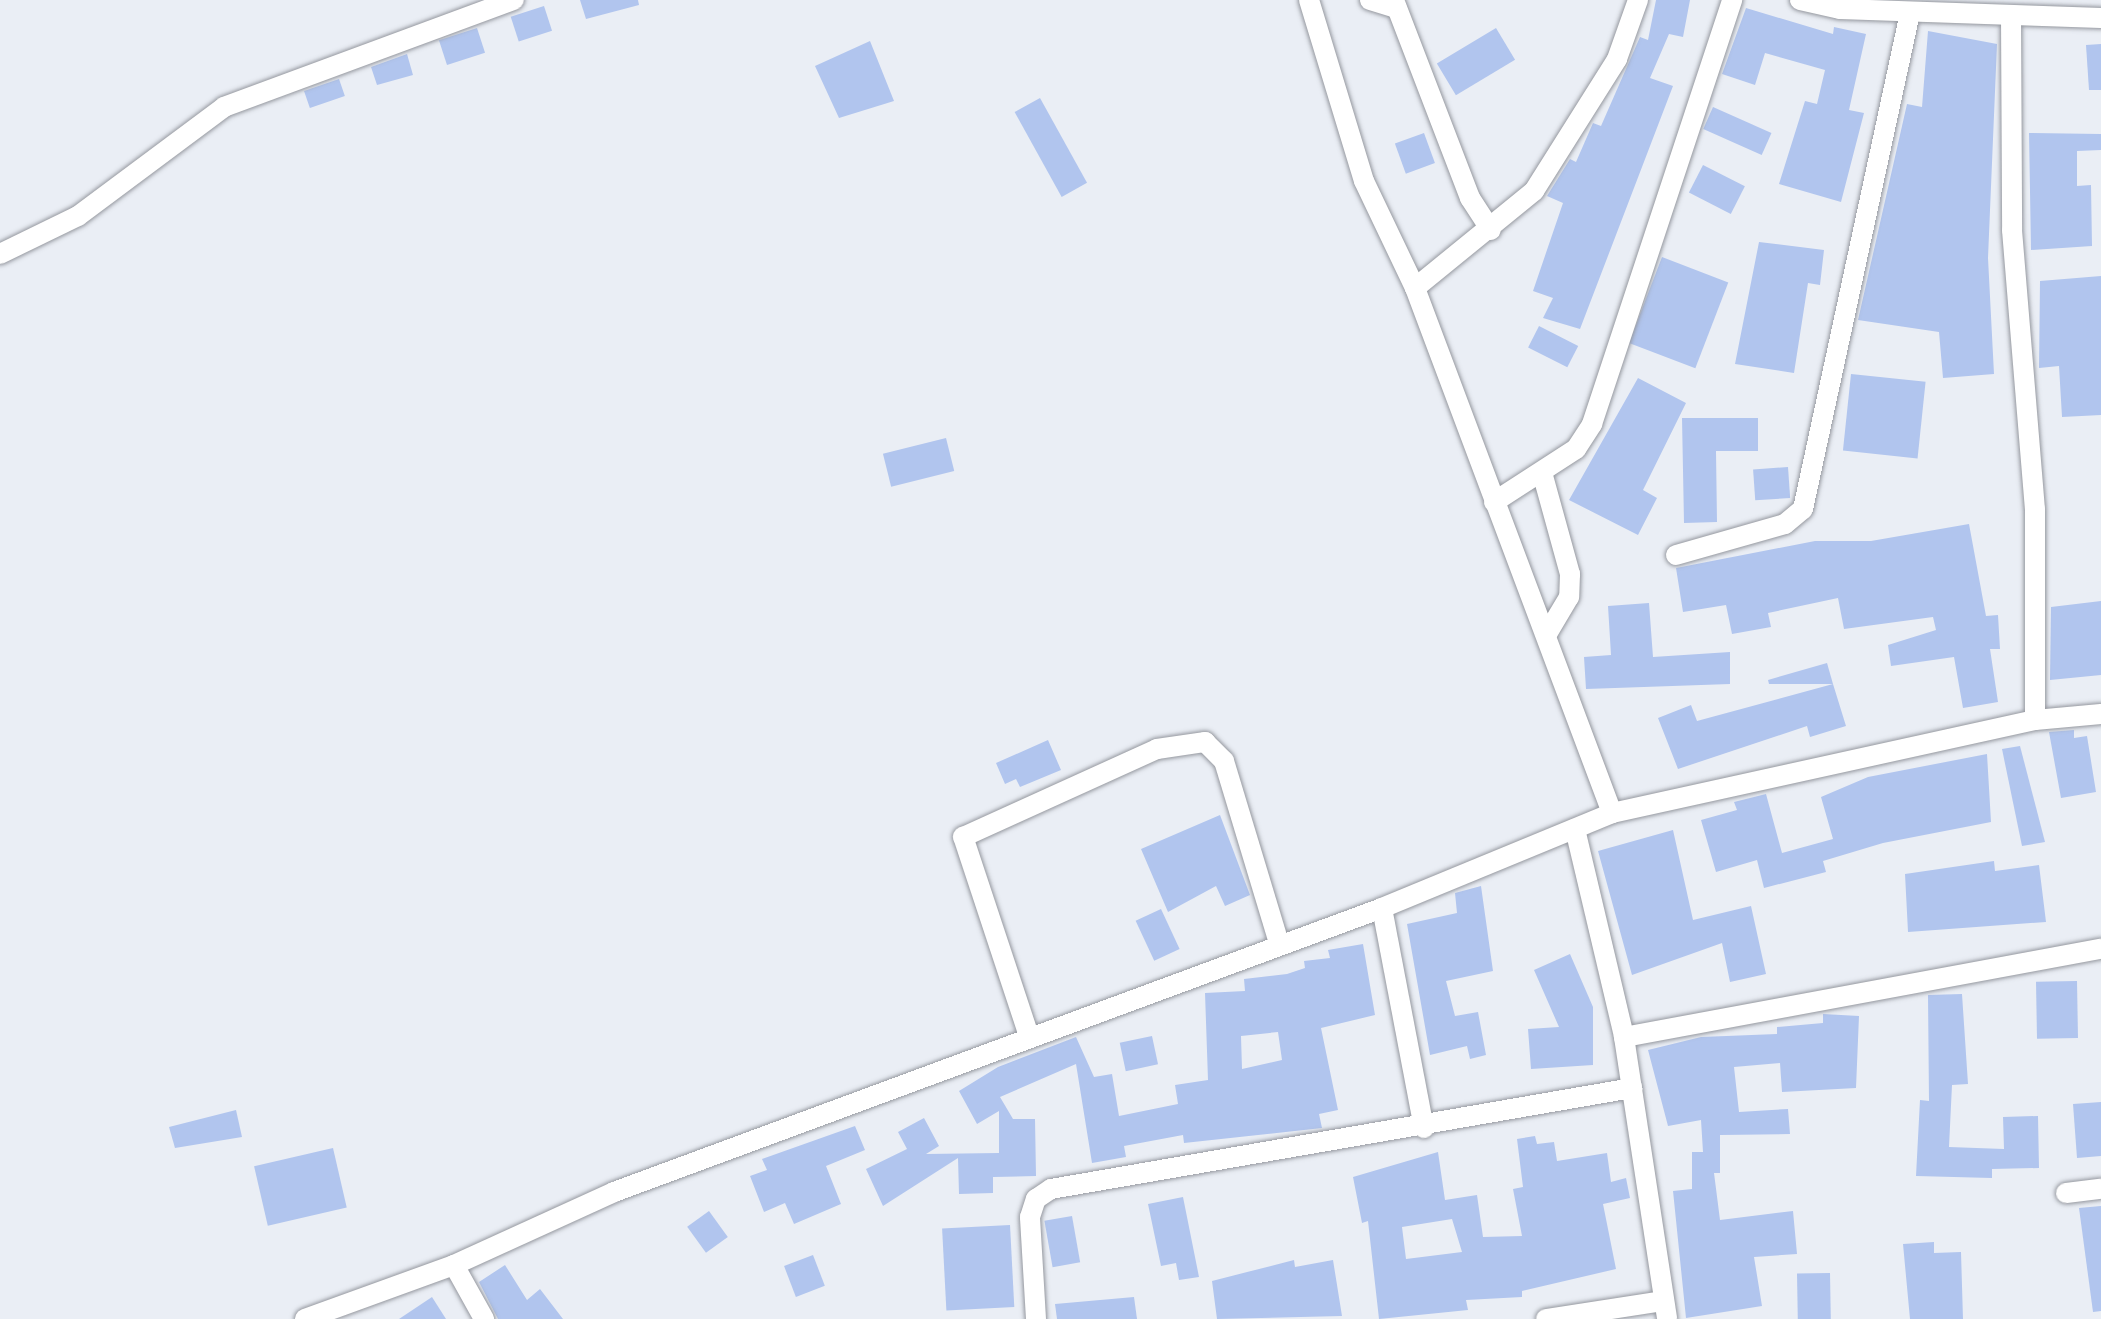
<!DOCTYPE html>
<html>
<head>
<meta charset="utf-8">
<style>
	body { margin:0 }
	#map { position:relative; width:2101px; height:1319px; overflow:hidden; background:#eaeef5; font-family:"Sofia Sans Condensed",sans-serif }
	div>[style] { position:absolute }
	.building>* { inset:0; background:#b1c5ee; transform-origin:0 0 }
	.roads { filter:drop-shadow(0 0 2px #95989f) drop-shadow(0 0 2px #95989f) }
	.minor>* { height:20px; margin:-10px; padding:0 10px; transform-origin:10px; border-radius:10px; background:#fff }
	span { translate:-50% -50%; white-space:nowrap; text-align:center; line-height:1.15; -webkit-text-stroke:10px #fff; paint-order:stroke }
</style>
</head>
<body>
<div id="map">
	<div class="building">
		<div style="clip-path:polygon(580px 0,638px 0,639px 5px,586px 19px)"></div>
		<div style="clip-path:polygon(1656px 0,1690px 0,1683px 37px,1669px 34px,1650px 78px,1673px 86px,1580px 329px,1543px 318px,1553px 298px,1533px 291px,1563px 203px,1547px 196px,1570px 159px,1576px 162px,1593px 123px,1601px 126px,1640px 37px,1648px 40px)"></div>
		<div style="left:544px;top:6px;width:26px;height:35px;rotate:72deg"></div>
		<div style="clip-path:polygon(1746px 8px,1833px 34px,1834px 27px,1866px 34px,1849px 110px,1864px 113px,1841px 202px,1779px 184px,1805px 101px,1817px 104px,1825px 70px,1765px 53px,1755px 85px,1722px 74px)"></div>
		<div style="left:477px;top:28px;width:26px;height:40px;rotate:72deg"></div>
		<div style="left:1496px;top:28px;width:37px;height:69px;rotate:59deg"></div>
		<div style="clip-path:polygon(1928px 31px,1997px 44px,1988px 258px,1994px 374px,1943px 378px,1939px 332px,1858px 320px,1907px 104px,1922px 107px)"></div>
		<div style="clip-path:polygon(870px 41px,894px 101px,839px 118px,815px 66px)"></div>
		<div style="clip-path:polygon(2101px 44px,2101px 90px,2089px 90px,2086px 45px)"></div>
		<div style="clip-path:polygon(407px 54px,413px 75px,377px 85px,371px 67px)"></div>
		<div style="left:339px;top:79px;width:18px;height:37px;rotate:71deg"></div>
		<div style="left:1040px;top:98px;width:97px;height:29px;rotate:61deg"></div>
		<div style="left:1713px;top:107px;width:64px;height:24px;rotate:24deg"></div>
		<div style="left:1424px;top:133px;width:32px;height:31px;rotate:70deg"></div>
		<div style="clip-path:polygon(2029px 133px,2101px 134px,2101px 150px,2077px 151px,2077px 186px,2091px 185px,2092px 246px,2031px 250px)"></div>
		<div style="left:1703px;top:165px;width:47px;height:31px;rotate:27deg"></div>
		<div style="clip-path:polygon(1759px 242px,1824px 250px,1820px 285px,1808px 283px,1794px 373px,1735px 364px)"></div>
		<div style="left:1662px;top:257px;width:71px;height:92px;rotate:21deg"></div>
		<div style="clip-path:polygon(2101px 276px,2101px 415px,2062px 417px,2059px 366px,2039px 368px,2040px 281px)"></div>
		<div style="left:1539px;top:326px;width:44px;height:24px;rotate:27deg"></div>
		<div style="left:1851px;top:374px;width:75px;height:77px;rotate:6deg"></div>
		<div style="clip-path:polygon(1638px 378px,1686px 403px,1643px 490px,1657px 498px,1638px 535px,1569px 500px)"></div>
		<div style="clip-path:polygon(1682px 418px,1758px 418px,1758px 451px,1716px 451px,1717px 522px,1684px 523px)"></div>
		<div style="left:946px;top:438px;width:34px;height:65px;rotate:76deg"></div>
		<div style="left:1788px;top:467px;width:31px;height:35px;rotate:86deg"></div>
		<div style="clip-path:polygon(1969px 524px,1986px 616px,1998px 615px,2000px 649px,1990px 649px,1998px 702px,1963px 708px,1954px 657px,1891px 666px,1888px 645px,1936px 630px,1933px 617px,1844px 629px,1838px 598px,1768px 613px,1771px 627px,1732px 634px,1726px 605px,1683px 612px,1676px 568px,1815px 541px,1871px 541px)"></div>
		<div style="clip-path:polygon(2101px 601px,2101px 675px,2050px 680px,2051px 607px)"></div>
		<div style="clip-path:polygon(1649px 603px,1653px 657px,1730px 652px,1730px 684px,1586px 689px,1584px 657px,1611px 655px,1608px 606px)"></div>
		<div style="clip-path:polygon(1827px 663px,1833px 684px,1769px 684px,1768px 680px)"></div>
		<div style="clip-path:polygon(1833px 684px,1846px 726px,1810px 737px,1807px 726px,1678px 769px,1658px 718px,1691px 705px,1697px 721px)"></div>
		<div style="clip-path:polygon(2074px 730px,2074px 738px,2087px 736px,2096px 792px,2061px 798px,2049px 732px)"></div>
		<div style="clip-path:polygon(1048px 740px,1061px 770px,1020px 787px,1016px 779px,1005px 784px,996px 763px)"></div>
		<div style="clip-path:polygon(2020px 746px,2045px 842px,2022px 846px,2002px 749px)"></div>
		<div style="clip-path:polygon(1987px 754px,1991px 822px,1883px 843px,1823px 861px,1826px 872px,1764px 888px,1757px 860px,1716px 872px,1701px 820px,1737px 810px,1734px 802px,1766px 794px,1782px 853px,1833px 839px,1821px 797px,1868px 777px)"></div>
		<div style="clip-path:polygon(1220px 815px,1250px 895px,1225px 906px,1216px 886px,1168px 912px,1141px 849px)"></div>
		<div style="clip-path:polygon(1673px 830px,1693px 920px,1751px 906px,1766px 974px,1730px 982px,1722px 943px,1632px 975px,1598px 851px)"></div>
		<div style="clip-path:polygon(1994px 861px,1995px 871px,2039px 865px,2046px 922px,1908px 932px,1905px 874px)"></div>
		<div style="clip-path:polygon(1481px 886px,1493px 971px,1446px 981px,1455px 1016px,1478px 1012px,1486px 1055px,1470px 1059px,1467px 1046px,1430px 1055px,1407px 924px,1457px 913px,1455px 893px)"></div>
		<div style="left:1161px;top:909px;width:44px;height:28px;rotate:65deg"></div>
		<div style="clip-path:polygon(evenodd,1363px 944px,1375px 1015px,1321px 1028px,1338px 1110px,1319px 1114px,1322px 1128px,1184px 1143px,1183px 1135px,1124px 1146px,1126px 1157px,1092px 1163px,1076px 1064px,1000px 1097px,1013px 1119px,1035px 1119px,1036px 1176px,993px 1177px,993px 1193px,959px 1194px,958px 1158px,883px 1206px,866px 1169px,907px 1149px,898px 1132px,924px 1118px,939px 1146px,926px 1154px,999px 1153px,999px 1111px,977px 1124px,959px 1091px,998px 1067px,1076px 1037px,1094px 1077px,1112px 1074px,1119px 1116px,1178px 1104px,1175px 1085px,1208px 1080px,1205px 993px,1245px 991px,1244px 979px,1287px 974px,1305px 968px,1304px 961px,1330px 958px,1328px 950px,1363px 944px,1278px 1032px,1282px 1060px,1242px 1069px,1241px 1036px,1278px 1032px)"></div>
		<div style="clip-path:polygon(1570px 954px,1593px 1007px,1593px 1065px,1531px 1069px,1528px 1029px,1559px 1027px,1534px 970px)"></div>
		<div style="left:2077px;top:981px;width:57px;height:41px;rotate:89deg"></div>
		<div style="clip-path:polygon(1962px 994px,1968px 1084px,1952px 1085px,1949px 1147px,2004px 1149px,2003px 1117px,2038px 1116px,2039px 1168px,1992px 1169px,1992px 1178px,1916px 1176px,1920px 1100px,1929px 1101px,1928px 995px)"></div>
		<div style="clip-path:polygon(1823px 1014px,1859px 1016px,1856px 1088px,1782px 1092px,1780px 1063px,1734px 1067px,1739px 1112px,1788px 1109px,1790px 1134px,1720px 1135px,1720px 1173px,1714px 1173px,1720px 1220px,1793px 1211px,1797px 1254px,1754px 1257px,1762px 1306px,1686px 1318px,1673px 1191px,1692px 1189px,1692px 1152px,1703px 1152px,1701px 1120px,1668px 1126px,1648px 1050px,1701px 1037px,1777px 1034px,1777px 1027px,1823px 1023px)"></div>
		<div style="left:1152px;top:1036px;width:29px;height:33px;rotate:78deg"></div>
		<div style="clip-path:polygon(2101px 1102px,2101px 1156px,2077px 1158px,2073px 1104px)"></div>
		<div style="clip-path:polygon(236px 1110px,242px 1137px,175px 1148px,169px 1127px)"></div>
		<div style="clip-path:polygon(855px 1126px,865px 1150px,826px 1166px,841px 1204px,794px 1224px,785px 1203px,764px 1212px,750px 1176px,767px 1170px,762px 1159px)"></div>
		<div style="clip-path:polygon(evenodd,1535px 1136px,1537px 1144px,1554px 1142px,1557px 1161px,1607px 1153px,1611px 1182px,1626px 1178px,1630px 1198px,1603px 1204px,1616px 1269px,1522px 1291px,1522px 1297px,1466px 1300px,1468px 1310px,1379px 1319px,1368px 1221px,1362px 1223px,1353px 1177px,1438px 1152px,1445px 1200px,1477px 1195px,1483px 1237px,1522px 1236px,1513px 1189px,1523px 1187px,1517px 1139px,1535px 1136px,1452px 1219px,1462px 1252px,1406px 1259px,1402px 1227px,1452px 1219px)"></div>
		<div style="left:333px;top:1148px;width:61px;height:81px;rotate:77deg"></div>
		<div style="clip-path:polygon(1183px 1197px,1199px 1277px,1179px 1280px,1176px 1263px,1161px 1266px,1148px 1204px)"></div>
		<div style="clip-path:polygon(2101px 1206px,2101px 1311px,2093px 1312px,2079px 1208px)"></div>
		<div style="left:709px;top:1211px;width:32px;height:27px;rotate:54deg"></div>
		<div style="left:1072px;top:1216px;width:47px;height:28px;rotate:80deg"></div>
		<div style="left:1010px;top:1225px;width:82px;height:68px;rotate:87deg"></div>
		<div style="clip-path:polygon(1934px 1242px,1934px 1253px,1961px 1252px,1963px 1319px,1910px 1319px,1903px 1244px)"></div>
		<div style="left:813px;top:1255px;width:33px;height:31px;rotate:69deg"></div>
		<div style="clip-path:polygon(1294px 1260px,1295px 1267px,1333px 1260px,1342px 1316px,1217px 1319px,1212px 1281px)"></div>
		<div style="clip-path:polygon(505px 1265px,527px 1300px,540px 1289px,563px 1319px,498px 1319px,479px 1282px)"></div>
		<div style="left:1830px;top:1273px;width:46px;height:33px;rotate:89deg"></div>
		<div style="clip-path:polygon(432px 1297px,446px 1319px,399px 1319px)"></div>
		<div style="clip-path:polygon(1134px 1297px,1137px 1319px,1057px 1319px,1055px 1304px)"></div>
	</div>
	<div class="roads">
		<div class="minor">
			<div style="left:1309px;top:0;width:189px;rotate:73.1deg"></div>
			<div style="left:1364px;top:181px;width:119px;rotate:64.5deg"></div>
			<div style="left:1415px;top:288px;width:561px;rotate:69.43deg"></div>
			<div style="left:1370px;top:0;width:28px;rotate:17deg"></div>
			<div style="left:1394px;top:0;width:212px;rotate:69deg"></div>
			<div style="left:1470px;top:198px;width:38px;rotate:57deg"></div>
			<div style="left:1800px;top:0;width:41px;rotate:12.7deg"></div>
			<div style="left:1840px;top:9px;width:261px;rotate:2deg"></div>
			<div style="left:2011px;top:15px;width:215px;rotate:89.7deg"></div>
			<div style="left:2012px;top:230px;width:280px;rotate:85.3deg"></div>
			<div style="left:2035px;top:509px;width:211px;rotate:90deg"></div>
			<div style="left:0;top:254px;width:87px;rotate:-26deg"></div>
			<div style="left:78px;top:216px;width:182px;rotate:-36.7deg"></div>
			<div style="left:224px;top:107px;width:309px;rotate:-20.3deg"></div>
			<div style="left:1415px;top:288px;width:154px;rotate:-39.2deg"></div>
			<div style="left:1534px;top:191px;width:156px;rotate:-57.8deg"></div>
			<div style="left:1617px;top:59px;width:63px;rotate:-70.4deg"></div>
			<div style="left:1543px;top:476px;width:102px;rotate:74.6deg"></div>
			<div style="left:1570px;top:574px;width:23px;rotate:92deg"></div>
			<div style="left:1569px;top:597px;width:43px;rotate:120.7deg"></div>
			<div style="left:1494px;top:502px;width:98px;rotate:-32.9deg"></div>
			<div style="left:1576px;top:449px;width:30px;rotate:-57deg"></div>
			<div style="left:1592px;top:424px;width:447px;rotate:-71.7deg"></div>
			<div style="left:1676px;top:555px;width:113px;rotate:-15.9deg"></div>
			<div style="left:1785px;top:524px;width:23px;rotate:-40deg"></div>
			<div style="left:1803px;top:509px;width:507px;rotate:-77.83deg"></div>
			<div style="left:1575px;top:829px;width:214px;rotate:76.7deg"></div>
			<div style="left:1624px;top:1037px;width:485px;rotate:-10.5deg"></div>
			<div style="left:1382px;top:908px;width:224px;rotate:79.2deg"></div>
			<div style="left:1029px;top:1036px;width:210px;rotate:-108.3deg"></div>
			<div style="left:963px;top:837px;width:213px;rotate:-24.4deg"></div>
			<div style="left:1157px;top:749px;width:49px;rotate:-8.3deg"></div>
			<div style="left:1205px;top:742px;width:27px;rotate:45deg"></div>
			<div style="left:1224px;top:761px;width:190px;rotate:73.2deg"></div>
			<div style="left:1624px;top:1037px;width:285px;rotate:81.3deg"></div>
			<div style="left:2066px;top:1193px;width:35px;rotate:-7deg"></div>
			<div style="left:454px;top:1265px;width:62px;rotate:60.9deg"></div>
			<div style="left:305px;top:1319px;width:158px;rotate:-19.9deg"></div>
			<div style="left:454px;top:1265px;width:176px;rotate:-24.5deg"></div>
			<div style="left:614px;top:1192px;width:819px;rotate:-20.29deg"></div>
			<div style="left:1382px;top:908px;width:249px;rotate:-22.4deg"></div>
			<div style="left:1612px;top:813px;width:433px;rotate:-12.4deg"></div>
			<div style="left:2035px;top:720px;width:66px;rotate:-5.2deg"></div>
			<div style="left:1036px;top:1319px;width:102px;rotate:-93.4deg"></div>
			<div style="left:1030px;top:1217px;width:19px;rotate:-72deg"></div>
			<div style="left:1036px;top:1199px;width:18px;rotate:-34deg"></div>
			<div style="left:1051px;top:1189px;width:590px;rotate:-9.86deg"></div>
			<div style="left:1546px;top:1319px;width:119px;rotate:-8.7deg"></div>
		</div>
	</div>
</div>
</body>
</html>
